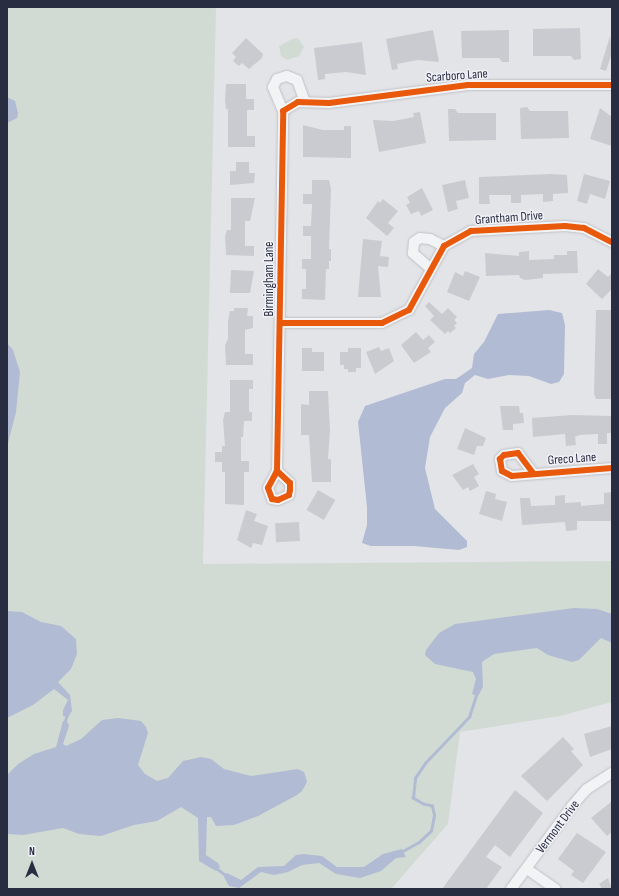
<!DOCTYPE html>
<html>
<head>
<meta charset="utf-8">
<style>
	body { margin:0 }
	#map { position:relative; width:619px; height:896px; overflow:hidden; background:#e3e4e8; font-family:"Sofia Sans Condensed",sans-serif }
	div>[style] { position:absolute }
	.green>* { inset:0; background:#d1dbd3 }
	.water>* { inset:0; background:#b1bbd3 }
	.stream>* { height:2.5px; margin:-1.25px; padding:0 1.25px; transform-origin:1.25px; border-radius:1.25px; background:#b1bbd3 }
	.building>* { inset:0; background:#cacbd0; transform-origin:0 0 }
	.roads { filter:drop-shadow(0 0 1px #c0c1c6) drop-shadow(0 0 1px #c0c1c6) }
	.minor>* { height:10px; margin:-5px; padding:0 5px; transform-origin:5px; border-radius:5px; background:#f2f3f5 }
	.cycleway>* { height:6px; margin:-3px; padding:0 3px; transform-origin:3px; border-radius:3px; background:#e8590c }
	span { translate:-50% -50%; white-space:nowrap; text-align:center; line-height:1.15; -webkit-text-stroke:3px #f1f2f7; paint-order:stroke }
	.street-label { font-size:13px; color:#292d42 }
	.frame { position:absolute; inset:0; border:8px solid #292d42; pointer-events:none }
	.north { position:absolute; left:12px; top:844px; width:40px; height:40px; -webkit-text-stroke:3px #f1f2f7; paint-order:stroke; rotate:0deg; font-size:11px; font-weight:700; line-height:16px; text-align:center; color:#292d42 }
	.north::after { content:''; display:block; margin:auto; width:14px; height:18px; background:#292d42; clip-path:polygon(50% 0,100% 100%,50% 72%,0 100%) }
</style>
</head>
<body>
<div id="map">
	<div class="green">
		<div style="clip-path:polygon(7px 7px,216px 7px,203px 564px,612px 561px,612px 702px,560px 716px,460px 732px,448px 824px,391px 889px,7px 889px)"></div>
		<div style="clip-path:polygon(298px 38px,304px 47px,299px 56px,287px 60px,281px 56px,279px 46px,292px 39px)"></div>
	</div>
	<div class="water">
		<div style="clip-path:polygon(7px 97px,15px 101px,18px 113px,17px 118px,7px 123px)"></div>
		<div style="clip-path:polygon(549px 310px,562px 313px,565px 325px,564px 374px,559px 382px,551px 384px,529px 376px,509px 375px,488px 379px,475px 375px,465px 383px,462px 393px,445px 408px,430px 437px,425px 468px,435px 509px,467px 541px,467px 547px,459px 550px,414px 546px,371px 546px,362px 543px,367px 525px,367px 507px,358px 422px,365px 406px,445px 379px,456px 379px,472px 368px,474px 354px,484px 342px,498px 314px)"></div>
		<div style="clip-path:polygon(7px 343px,13px 350px,20px 372px,16px 412px,7px 447px)"></div>
		<div style="clip-path:polygon(574px 608px,597px 609px,612px 614px,612px 643px,601px 638px,579px 660px,572px 662px,548px 655px,537px 648px,494px 654px,482px 662px,483px 687px,478px 696px,472px 694px,476px 679px,473px 672px,435px 664px,425px 655px,426px 650px,439px 633px,455px 624px)"></div>
		<div style="clip-path:polygon(7px 611px,22px 612px,41px 622px,61px 626px,76px 639px,77px 654px,71px 669px,58px 682px,70px 695px,72px 711px,68px 717px,63px 716px,63px 710px,68px 700px,54px 689px,33px 705px,7px 718px)"></div>
		<div style="clip-path:polygon(118px 718px,141px 721px,146px 727px,148px 733px,138px 765px,145px 774px,157px 781px,168px 778px,183px 761px,201px 757px,211px 759px,224px 769px,251px 776px,298px 769px,304px 772px,307px 782px,302px 791px,297px 795px,258px 816px,234px 825px,216px 826px,211px 817px,207px 817px,206px 855px,218px 863px,220px 867px,216px 871px,199px 861px,198px 818px,181px 807px,157px 821px,134px 825px,101px 836px,79px 834px,63px 828px,23px 835px,7px 834px,7px 775px,18px 764px,34px 754px,56px 747px,63px 721px,67px 721px,69px 726px,63px 744px,66px 746px,81px 739px,102px 720px)"></div>
		<div style="clip-path:polygon(402px 849px,406px 857px,396px 858px,381px 871px,360px 878px,336px 874px,319px 863px,302px 865px,288px 872px,274px 875px,261px 872px,239px 888px,229px 886px,224px 877px,227px 873px,241px 880px,258px 867px,284px 866px,296px 855px,303px 854px,322px 856px,337px 867px,364px 867px,383px 854px)"></div>
	</div>
	<div class="stream">
		<div style="left:64px;top:724px;width:10px;rotate:-73deg"></div>
		<div style="left:401px;top:852px;width:21px;rotate:-29deg"></div>
		<div style="left:419px;top:842px;width:16px;rotate:-43deg"></div>
		<div style="left:431px;top:831px;width:16px;rotate:-79deg"></div>
		<div style="left:434px;top:815px;width:9px;rotate:-103deg"></div>
		<div style="left:432px;top:806px;width:9px;rotate:-167deg"></div>
		<div style="left:423px;top:804px;width:12px;rotate:-149deg"></div>
		<div style="left:413px;top:798px;width:20px;rotate:-84deg"></div>
		<div style="left:415px;top:778px;width:18px;rotate:-56deg"></div>
		<div style="left:425px;top:763px;width:64px;rotate:-46.3deg"></div>
		<div style="left:469px;top:717px;width:25px;rotate:-72deg"></div>
		<div style="left:215px;top:867px;width:15px;rotate:37deg"></div>
	</div>
	<div class="building">
		<div style="clip-path:polygon(580px 28px,581px 59px,574px 60px,571px 56px,533px 56px,533px 29px)"></div>
		<div style="clip-path:polygon(433px 30px,439px 62px,418px 60px,397px 64px,398px 69px,392px 70px,386px 39px)"></div>
		<div style="clip-path:polygon(509px 30px,509px 62px,502px 62px,499px 58px,462px 58px,461px 31px)"></div>
		<div style="clip-path:polygon(610px 36px,612px 53px,606px 71px,600px 69px)"></div>
		<div style="clip-path:polygon(246px 38px,263px 54px,262px 58px,249px 69px,242px 63px,239px 66px,233px 61px,236px 57px,232px 53px)"></div>
		<div style="clip-path:polygon(362px 42px,366px 75px,346px 72px,325px 74px,325px 79px,318px 80px,314px 48px)"></div>
		<div style="clip-path:polygon(226px 84px,246px 84px,246px 99px,254px 99px,254px 110px,247px 110px,247px 136px,255px 136px,255px 147px,228px 147px,228px 109px,226px 109px,225px 101px)"></div>
		<div style="clip-path:polygon(527px 107px,530px 111px,568px 111px,569px 138px,521px 139px,520px 108px)"></div>
		<div style="clip-path:polygon(600px 108px,612px 117px,612px 146px,590px 139px)"></div>
		<div style="clip-path:polygon(448px 109px,455px 109px,458px 113px,496px 113px,496px 140px,449px 141px)"></div>
		<div style="clip-path:polygon(420px 112px,426px 143px,379px 152px,373px 120px,393px 121px,414px 117px,413px 113px)"></div>
		<div style="clip-path:polygon(303px 125px,323px 130px,344px 130px,344px 126px,351px 126px,351px 158px,303px 157px)"></div>
		<div style="clip-path:polygon(236px 162px,249px 162px,249px 173px,255px 173px,254px 183px,230px 185px,230px 171px,236px 171px)"></div>
		<div style="clip-path:polygon(551px 174px,567px 175px,568px 193px,553px 194px,553px 201px,543px 202px,543px 194px,521px 195px,521px 203px,511px 203px,511px 195px,489px 195px,490px 204px,479px 204px,479px 177px)"></div>
		<div style="clip-path:polygon(584px 174px,610px 181px,605px 199px,590px 194px,587px 204px,577px 201px)"></div>
		<div style="clip-path:polygon(312px 180px,329px 180px,331px 189px,329px 249px,331px 249px,331px 261px,329px 261px,329px 269px,326px 269px,325px 300px,302px 299px,302px 289px,306px 289px,306px 269px,302px 269px,302px 259px,311px 259px,311px 236px,303px 236px,303px 226px,311px 226px,312px 204px,303px 204px,303px 194px,312px 194px)"></div>
		<div style="clip-path:polygon(465px 180px,469px 198px,456px 201px,458px 209px,448px 212px,442px 185px)"></div>
		<div style="clip-path:polygon(422px 188px,433px 210px,421px 216px,419px 211px,411px 214px,406px 205px,410px 203px,407px 197px)"></div>
		<div style="clip-path:polygon(231px 198px,255px 198px,250px 221px,245px 221px,245px 246px,254px 246px,254px 256px,226px 255px,225px 236px,227px 230px,231px 230px)"></div>
		<div style="clip-path:polygon(383px 199px,398px 211px,388px 223px,394px 228px,387px 236px,366px 218px,378px 201px,380px 203px)"></div>
		<div style="clip-path:polygon(363px 239px,382px 241px,380px 256px,389px 257px,388px 267px,378px 266px,381px 297px,358px 297px)"></div>
		<div style="clip-path:polygon(529px 251px,529px 260px,554px 259px,554px 255px,567px 255px,567px 251px,577px 251px,578px 273px,543px 274px,543px 278px,525px 280px,520px 278px,519px 275px,486px 276px,485px 253px,519px 256px,519px 252px)"></div>
		<div style="clip-path:polygon(598px 269px,608px 277px,612px 273px,612px 289px,602px 299px,586px 284px)"></div>
		<div style="clip-path:polygon(231px 270px,254px 271px,250px 293px,230px 293px)"></div>
		<div style="clip-path:polygon(465px 271px,480px 277px,469px 301px,447px 292px,455px 272px,463px 276px)"></div>
		<div style="clip-path:polygon(429px 302px,442px 314px,448px 308px,457px 317px,454px 320px,457px 323px,454px 326px,456px 328px,450px 333px,448px 331px,445px 334px,430px 320px,434px 316px,425px 306px)"></div>
		<div style="clip-path:polygon(234px 308px,248px 308px,247px 316px,253px 316px,253px 328px,245px 330px,245px 354px,253px 354px,253px 365px,226px 365px,225px 345px,228px 339px,228px 321px,230px 311px,234px 311px)"></div>
		<div style="clip-path:polygon(596px 310px,612px 310px,612px 399px,596px 399px,594px 394px)"></div>
		<div style="clip-path:polygon(416px 332px,423px 340px,429px 335px,435px 342px,428px 348px,431px 352px,414px 363px,401px 345px)"></div>
		<div style="clip-path:polygon(379px 347px,381px 351px,389px 348px,394px 361px,375px 374px,366px 352px)"></div>
		<div style="clip-path:polygon(302px 348px,312px 348px,312px 352px,324px 352px,324px 371px,302px 371px)"></div>
		<div style="clip-path:polygon(348px 348px,361px 348px,361px 368px,356px 368px,356px 372px,348px 372px,348px 369px,344px 369px,344px 365px,340px 365px,340px 352px,348px 352px)"></div>
		<div style="clip-path:polygon(230px 380px,253px 380px,253px 389px,249px 389px,249px 412px,252px 412px,252px 421px,244px 421px,243px 437px,241px 437px,241px 461px,249px 461px,249px 472px,244px 472px,244px 505px,225px 504px,225px 472px,222px 472px,222px 462px,215px 462px,215px 452px,222px 452px,222px 446px,225px 446px,223px 420px,225px 412px,230px 412px)"></div>
		<div style="clip-path:polygon(309px 391px,328px 391px,330px 431px,328px 459px,331px 459px,331px 482px,312px 482px,309px 435px,301px 435px,301px 404px,309px 405px)"></div>
		<div style="clip-path:polygon(500px 406px,519px 406px,520px 413px,523px 413px,524px 423px,513px 424px,513px 430px,503px 430px)"></div>
		<div style="clip-path:polygon(572px 415px,612px 416px,612px 433px,607px 433px,607px 444px,598px 444px,598px 434px,579px 435px,575px 437px,576px 445px,566px 446px,565px 434px,533px 437px,532px 418px)"></div>
		<div style="clip-path:polygon(465px 428px,486px 438px,483px 446px,477px 446px,474px 455px,457px 449px)"></div>
		<div style="clip-path:polygon(473px 464px,479px 474px,474px 477px,479px 486px,470px 491px,468px 487px,463px 490px,452px 475px)"></div>
		<div style="left:318px;top:490px;width:20px;height:23px;rotate:30deg"></div>
		<div style="clip-path:polygon(486px 491px,496px 494px,495px 499px,507px 502px,502px 521px,479px 514px)"></div>
		<div style="clip-path:polygon(612px 492px,612px 521px,577px 521px,577px 530px,566px 531px,565px 522px,522px 525px,520px 498px,530px 498px,531px 506px,555px 505px,555px 496px,565px 495px,565px 503px,581px 502px,581px 506px,604px 504px,604px 493px)"></div>
		<div style="clip-path:polygon(246px 510px,257px 514px,254px 521px,268px 526px,262px 545px,253px 543px,251px 548px,237px 540px)"></div>
		<div style="left:299px;top:522px;width:19px;height:24px;rotate:87deg"></div>
		<div style="clip-path:polygon(612px 726px,612px 749px,590px 757px,584px 734px)"></div>
		<div style="clip-path:polygon(563px 737px,574px 749px,571px 751px,583px 765px,547px 801px,521px 776px)"></div>
		<div style="clip-path:polygon(515px 790px,543px 813px,510px 857px,495px 845px,486px 857px,502px 867px,486px 889px,442px 889px)"></div>
		<div style="clip-path:polygon(612px 801px,612px 832px,607px 836px,591px 818px)"></div>
		<div style="clip-path:polygon(577px 833px,606px 852px,583px 883px,571px 875px,574px 871px,558px 859px)"></div>
		<div style="clip-path:polygon(608px 878px,612px 889px,602px 889px,599px 884px)"></div>
	</div>
	<div class="roads">
		<div class="minor">
			<div style="left:283px;top:111px;width:26px;rotate:-113deg"></div>
			<div style="left:273px;top:87px;width:9px;rotate:-63deg"></div>
			<div style="left:277px;top:79px;width:10px;rotate:-17deg"></div>
			<div style="left:287px;top:76px;width:11px;rotate:22deg"></div>
			<div style="left:297px;top:80px;width:23px;rotate:70deg"></div>
			<div style="left:430px;top:268px;width:23px;rotate:-139deg"></div>
			<div style="left:413px;top:253px;width:11px;rotate:-85deg"></div>
			<div style="left:414px;top:242px;width:7px;rotate:-34deg"></div>
			<div style="left:420px;top:238px;width:10px;rotate:6deg"></div>
			<div style="left:430px;top:239px;width:16px;rotate:27deg"></div>
			<div style="left:280px;top:323px;width:102px"></div>
			<div style="left:382px;top:323px;width:30px;rotate:-26deg"></div>
			<div style="left:409px;top:310px;width:73px;rotate:-61.3deg"></div>
			<div style="left:444px;top:246px;width:31px;rotate:-29deg"></div>
			<div style="left:471px;top:231px;width:94px;rotate:-3deg"></div>
			<div style="left:565px;top:226px;width:19px;rotate:6deg"></div>
			<div style="left:584px;top:228px;width:31px;rotate:27deg"></div>
			<div style="left:277px;top:471px;width:19px;rotate:118deg"></div>
			<div style="left:268px;top:488px;width:12px;rotate:70deg"></div>
			<div style="left:272px;top:499px;width:6px;rotate:9deg"></div>
			<div style="left:278px;top:500px;width:12px;rotate:-24deg"></div>
			<div style="left:289px;top:495px;width:5px;rotate:-79deg"></div>
			<div style="left:290px;top:490px;width:7px;rotate:-90deg"></div>
			<div style="left:290px;top:483px;width:18px;rotate:-137deg"></div>
			<div style="left:277px;top:471px;width:360px;rotate:-89deg"></div>
			<div style="left:283px;top:111px;width:17px;rotate:-31deg"></div>
			<div style="left:298px;top:102px;width:31px;rotate:2deg"></div>
			<div style="left:329px;top:103px;width:140px;rotate:-7.4deg"></div>
			<div style="left:468px;top:85px;width:144px"></div>
			<div style="left:533px;top:473px;width:25px;rotate:-127deg"></div>
			<div style="left:518px;top:453px;width:14px;rotate:172deg"></div>
			<div style="left:504px;top:455px;width:6px;rotate:135deg"></div>
			<div style="left:500px;top:459px;width:12px;rotate:81deg"></div>
			<div style="left:502px;top:471px;width:11px;rotate:27deg"></div>
			<div style="left:512px;top:476px;width:100px;rotate:-4.6deg"></div>
			<div style="left:527px;top:869px;width:35px;rotate:35deg"></div>
			<div style="left:511px;top:889px;width:103px;rotate:-53.7deg"></div>
			<div style="left:572px;top:806px;width:23px;rotate:-49deg"></div>
			<div style="left:587px;top:789px;width:30px;rotate:-33deg"></div>
		</div>
	</div>
	<div class="cycleway">
		<div style="left:280px;top:323px;width:102px"></div>
		<div style="left:382px;top:323px;width:30px;rotate:-26deg"></div>
		<div style="left:409px;top:310px;width:73px;rotate:-61.3deg"></div>
		<div style="left:444px;top:246px;width:31px;rotate:-29deg"></div>
		<div style="left:471px;top:231px;width:94px;rotate:-3deg"></div>
		<div style="left:565px;top:226px;width:19px;rotate:6deg"></div>
		<div style="left:584px;top:228px;width:31px;rotate:27deg"></div>
		<div style="left:277px;top:471px;width:19px;rotate:118deg"></div>
		<div style="left:268px;top:488px;width:12px;rotate:70deg"></div>
		<div style="left:272px;top:499px;width:6px;rotate:9deg"></div>
		<div style="left:278px;top:500px;width:12px;rotate:-24deg"></div>
		<div style="left:289px;top:495px;width:5px;rotate:-79deg"></div>
		<div style="left:290px;top:490px;width:7px;rotate:-90deg"></div>
		<div style="left:290px;top:483px;width:18px;rotate:-137deg"></div>
		<div style="left:277px;top:471px;width:360px;rotate:-89deg"></div>
		<div style="left:283px;top:111px;width:17px;rotate:-31deg"></div>
		<div style="left:298px;top:102px;width:31px;rotate:2deg"></div>
		<div style="left:329px;top:103px;width:140px;rotate:-7.4deg"></div>
		<div style="left:468px;top:85px;width:144px"></div>
		<div style="left:533px;top:473px;width:25px;rotate:-127deg"></div>
		<div style="left:518px;top:453px;width:14px;rotate:172deg"></div>
		<div style="left:504px;top:455px;width:6px;rotate:135deg"></div>
		<div style="left:500px;top:459px;width:12px;rotate:81deg"></div>
		<div style="left:502px;top:471px;width:11px;rotate:27deg"></div>
		<div style="left:512px;top:476px;width:100px;rotate:-4.6deg"></div>
	</div>
	<div class="street-label">
		<span style="left:457px;top:76px;rotate:-4deg">Scarboro Lane</span>
		<span style="left:509px;top:218px;rotate:-4deg">Grantham Drive</span>
		<span style="left:269px;top:279px;rotate:-90deg">Birmingham Lane</span>
		<span style="left:572px;top:459px;rotate:-4deg">Greco Lane</span>
		<span style="left:558px;top:827px;rotate:-53deg">Vermont Drive</span>
	</div>
	<div class="frame"></div>
	<div class="north">N</div>
</div>
</body>
</html>
